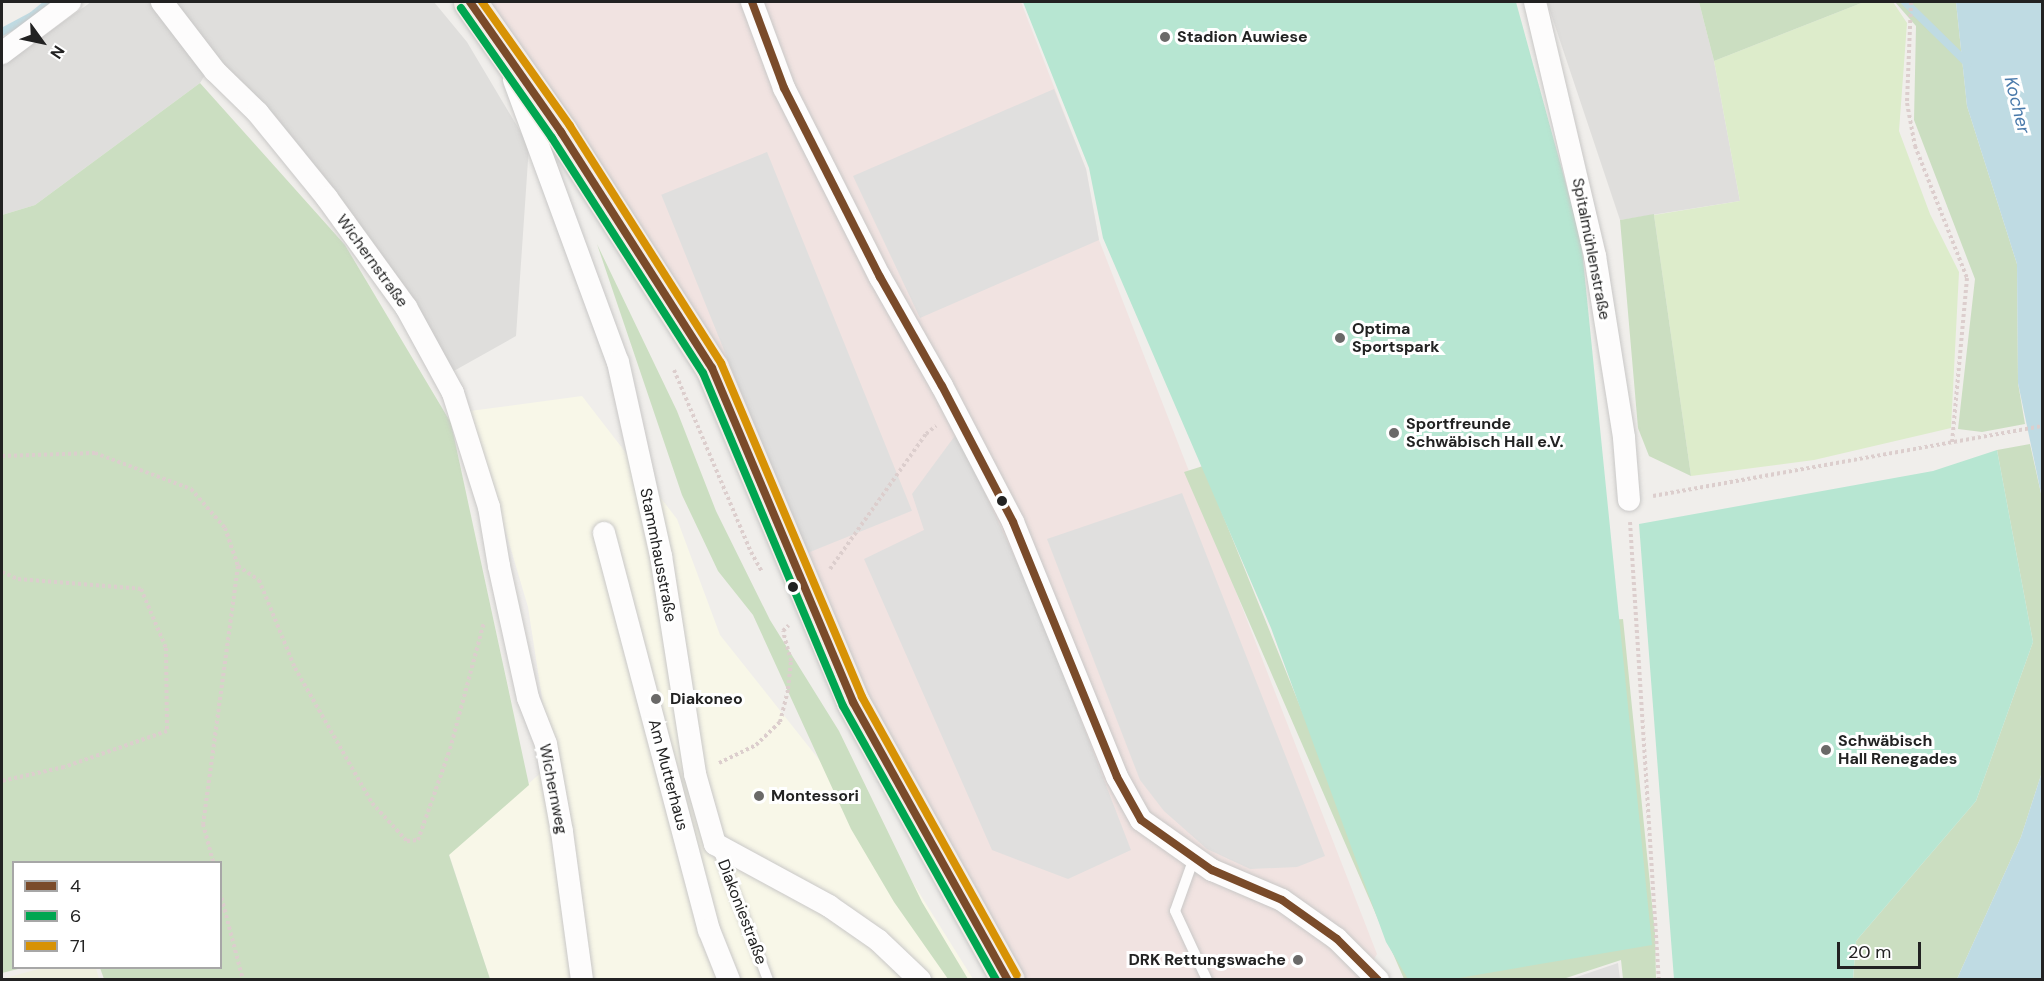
<!DOCTYPE html>
<html>
<head>
<meta charset="utf-8">
<style>
	body { margin:0 }
	#map { position:relative; width:2044px; height:981px; overflow:hidden; background:#f0eeeb; font-family:"DM Sans",sans-serif }
	div>[style] { position:absolute }
	.residential>* { inset:0; background:#dfdedc }
	.commercial>* { inset:0; background:#f1e3e1 }
	.education>* { inset:0; background:#f8f7e8 }
	.farmland>* { inset:0; background:#efefdf }
	.grass>* { inset:0; background:#ddeccb }
	.forest>* { inset:0; background:#cbdec1 }
	.pitch>* { inset:0; background:#b7e6d2 }
	.parking>* { inset:0; background:#e0dfde; transform-origin:0 0 }
	.water>* { inset:0; background:#bfdbe3 }
	.stream>* { height:8px; margin:-4px; padding:0 4px; transform-origin:4px; border-radius:4px; background:#bfdbe3 }
	.path>* { height:4px; margin-top:-2px; transform-origin:0; background:repeating-linear-gradient(90deg,#dccecd 0 3px,transparent 0 6px) }
	.roads { filter:drop-shadow(0 0 2px #c9c8c7) drop-shadow(0 0 2px #c9c8c7) }
	.service>* { height:10px; margin:-5px; padding:0 5px; transform-origin:5px; border-radius:5px; background:#fdfcfc }
	.minor>* { height:22px; margin:-11px; padding:0 11px; transform-origin:11px; border-radius:11px; background:#fdfcfc }
	.primary>* { height:33px; margin:-16.5px; padding:0 16.5px; transform-origin:16.5px; border-radius:16.5px; background:#f3ede7 }
	.bus-1>* { height:8px; margin:-4px; padding:0 4px; transform-origin:4px; border-radius:4px; background:#7a4b2a }
	.bus-2>* { height:8px; margin:-4px; padding:0 4px; transform-origin:4px; border-radius:4px; background:#00a651 }
	.bus-3>* { height:8px; margin:-4px; padding:0 4px; transform-origin:4px; border-radius:4px; background:#d79205 }
	.dots>* { width:16px; height:16px; translate:-50% -50%; box-sizing:border-box; border:3px solid #fff; border-radius:50% }
	span { translate:-50% -50%; white-space:nowrap; text-align:center; line-height:1.15; -webkit-text-stroke:6px #fff; paint-order:stroke }
	.poi-label { font-size:16px; color:#222; font-weight:700 }
	.left { translate:0 -50%; text-align:left }
	.right { translate:-100% -50%; text-align:right }
	.street-label { font-size:16px; color:#222 }
	.water-label { font-size:18px; color:#4a7aab; font-style:italic }
	.frame { position:absolute; inset:0; border:3px solid #222; pointer-events:none }
	.legend { position:absolute; left:12px; top:861px; width:210px; height:108px; box-sizing:border-box; background:#fff; border:2px solid #a7a7a7; margin:0; padding:8px 10px; list-style:none; font-size:18px; color:#222 }
	.legend li { display:flex; align-items:center; gap:12px; height:30px }
	.legend b { width:30px; border:2px solid #a7a7a7 }
	.north { position:absolute; left:12px; top:12px; width:60px; height:60px; -webkit-text-stroke:4px #fff; paint-order:stroke; rotate:123deg; font-size:16px; font-weight:700; line-height:24px; text-align:center; color:#222 }
	.north::after { content:''; display:block; margin:auto; width:21px; height:27px; background:#222; clip-path:polygon(50% 0,100% 100%,50% 72%,0 100%) }
	.scale { position:absolute; left:1837px; top:942px; width:84px; height:27px; box-sizing:border-box; border:3px solid #222; border-top:0; padding-left:8px; font-size:18px; line-height:21px; white-space:nowrap; color:#222; -webkit-text-stroke:4px #fff; paint-order:stroke }
</style>
</head>
<body>
<div id="map">
	<div class="residential">
		<div style="clip-path:polygon(91px 2px,434px 2px,467px 42px,529px 146px,516px 336px,452px 372px,214px 61px,200px 83px,35px 205px,2px 215px,2px 66px)"></div>
		<div style="clip-path:polygon(1547px 2px,1699px 2px,1714px 61px,1740px 201px,1620px 220px)"></div>
	</div>
	<div class="commercial">
		<div style="clip-path:polygon(477px 2px,1021px 2px,1086px 169px,1099px 240px,1377px 954px,1362px 979px,1008px 979px,853px 702px,712px 368px)"></div>
	</div>
	<div class="education">
		<div style="clip-path:polygon(582px 396px,677px 519px,720px 635px,898px 859px,973px 979px,490px 979px,449px 854px,552px 763px,528px 607px,470px 411px)"></div>
	</div>
	<div class="farmland">
		<div style="clip-path:polygon(42px 968px,96px 968px,99px 979px,2px 979px)"></div>
	</div>
	<div class="grass">
		<div style="clip-path:polygon(1864px 2px,1893px 2px,1907px 23px,1899px 131px,1930px 214px,1959px 272px,1951px 428px,1814px 460px,1691px 476px,1654px 215px,1740px 201px,1714px 61px)"></div>
	</div>
	<div class="forest">
		<div style="clip-path:polygon(1699px 2px,1864px 2px,1714px 61px)"></div>
		<div style="clip-path:polygon(1895px 2px,1956px 2px,1967px 106px,2017px 264px,2018px 383px,2025px 424px,1982px 432px,1958px 429px,1975px 279px,1914px 120px,1916px 26px)"></div>
		<div style="clip-path:polygon(200px 83px,345px 245px,451px 423px,529px 785px,449px 855px,490px 979px,104px 979px,100px 968px,220px 968px,220px 862px,14px 862px,14px 968px,22px 968px,2px 973px,2px 215px,35px 205px)"></div>
		<div style="clip-path:polygon(1654px 214px,1654px 215px,1691px 476px,1649px 456px,1638px 428px,1620px 220px)"></div>
		<div style="clip-path:polygon(597px 244px,677px 411px,716px 511px,770px 620px,839px 731px,922px 902px,968px 979px,948px 979px,894px 902px,851px 829px,753px 615px,718px 571px,682px 495px)"></div>
		<div style="clip-path:polygon(2030px 444px,2042px 498px,2042px 772px,2021px 837px,1957px 979px,1853px 980px,1856px 941px,1976px 801px,2033px 642px,1997px 450px)"></div>
		<div style="clip-path:polygon(1203px 466px,1390px 929px,1419px 979px,1404px 979px,1184px 472px)"></div>
		<div style="clip-path:polygon(1623px 619px,1655px 933px,1656px 979px,1623px 979px,1621px 960px,1563px 979px,1452px 980px,1608px 620px)"></div>
	</div>
	<div class="pitch">
		<div style="clip-path:polygon(1023px 2px,1516px 2px,1581px 239px,1652px 945px,1453px 979px,1408px 979px,1386px 942px,1271px 628px,1103px 238px,1089px 168px)"></div>
		<div style="clip-path:polygon(1997px 450px,2033px 642px,1976px 801px,1856px 941px,1853px 979px,1674px 979px,1639px 524px,1933px 471px)"></div>
	</div>
	<div class="parking">
		<div style="clip-path:polygon(1054px 89px,1086px 169px,1099px 240px,920px 318px,853px 176px)"></div>
		<div style="left:767px;top:152px;width:387px;height:114px;rotate:68deg"></div>
		<div style="clip-path:polygon(957px 433px,1034px 599px,1131px 850px,1068px 879px,992px 850px,864px 559px,924px 530px,912px 494px)"></div>
		<div style="clip-path:polygon(1182px 493px,1325px 856px,1297px 867px,1250px 869px,1207px 849px,1164px 811px,1140px 780px,1047px 539px)"></div>
		<div style="clip-path:polygon(1618px 963px,1620px 979px,1571px 979px)"></div>
	</div>
	<div class="water">
		<div style="clip-path:polygon(1956px 2px,2042px 2px,2042px 498px,2018px 383px,2017px 264px,1967px 106px)"></div>
		<div style="clip-path:polygon(2042px 772px,2042px 979px,1957px 979px,2021px 837px)"></div>
	</div>
	<div class="stream">
		<div style="left:1905px;top:2px;width:88px;rotate:44.5deg"></div>
		<div style="left:2px;top:32px;width:34px;rotate:-28deg"></div>
		<div style="left:32px;top:16px;width:22px;rotate:-39deg"></div>
	</div>
	<div class="path">
		<div style="left:1911px;top:2px;width:101px;rotate:92.3deg"></div>
		<div style="left:1907px;top:103px;width:44px;rotate:79.5deg"></div>
		<div style="left:1915px;top:146px;width:142px;rotate:68.5deg"></div>
		<div style="left:1967px;top:278px;width:166px;rotate:95.2deg"></div>
		<div style="left:674px;top:370px;width:198px;rotate:67.1deg"></div>
		<div style="left:751px;top:552px;width:23px;rotate:61deg"></div>
		<div style="left:2px;top:456px;width:93px;rotate:-1.8deg"></div>
		<div style="left:95px;top:453px;width:103px;rotate:20.6deg"></div>
		<div style="left:191px;top:489px;width:52px;rotate:48.9deg"></div>
		<div style="left:225px;top:528px;width:40px;rotate:71.1deg"></div>
		<div style="left:238px;top:566px;width:260px;rotate:97.7deg"></div>
		<div style="left:203px;top:824px;width:39px;rotate:75deg"></div>
		<div style="left:1653px;top:496px;width:395px;rotate:-10.2deg"></div>
		<div style="left:1630px;top:522px;width:459px;rotate:86.4deg"></div>
		<div style="left:238px;top:566px;width:25px;rotate:34deg"></div>
		<div style="left:259px;top:580px;width:95px;rotate:67.8deg"></div>
		<div style="left:295px;top:668px;width:155px;rotate:60.3deg"></div>
		<div style="left:372px;top:803px;width:52px;rotate:47.4deg"></div>
		<div style="left:407px;top:841px;width:11px;rotate:-5deg"></div>
		<div style="left:418px;top:840px;width:96px;rotate:-70.6deg"></div>
		<div style="left:450px;top:749px;width:131px;rotate:-75deg"></div>
		<div style="left:830px;top:569px;width:166px;rotate:-54.6deg"></div>
		<div style="left:926px;top:434px;width:13px;rotate:-39deg"></div>
		<div style="left:2px;top:572px;width:17px;rotate:24deg"></div>
		<div style="left:18px;top:579px;width:123px;rotate:4.6deg"></div>
		<div style="left:141px;top:589px;width:64px;rotate:67deg"></div>
		<div style="left:166px;top:648px;width:83px;rotate:89.3deg"></div>
		<div style="left:167px;top:731px;width:109px;rotate:160.7deg"></div>
		<div style="left:64px;top:767px;width:64px;rotate:167.3deg"></div>
		<div style="left:719px;top:763px;width:41px;rotate:-25.9deg"></div>
		<div style="left:756px;top:745px;width:33px;rotate:-44deg"></div>
		<div style="left:780px;top:722px;width:34px;rotate:-76deg"></div>
		<div style="left:788px;top:689px;width:28px;rotate:-84deg"></div>
		<div style="left:791px;top:661px;width:31px;rotate:-105deg"></div>
		<div style="left:783px;top:631px;width:8px;rotate:-45deg"></div>
		<div style="left:220px;top:892px;width:91px;rotate:75.4deg"></div>
	</div>
	<div class="roads">
		<div class="service">
			<div style="left:717px;top:847px;width:142px;rotate:69deg"></div>
			<div style="left:1194px;top:858px;width:56px;rotate:109.7deg"></div>
			<div style="left:1175px;top:911px;width:76px;rotate:65.1deg"></div>
		</div>
		<div class="minor">
			<div style="left:162px;top:2px;width:87px;rotate:52.5deg"></div>
			<div style="left:215px;top:71px;width:60px;rotate:44.3deg"></div>
			<div style="left:258px;top:113px;width:109px;rotate:50.9deg"></div>
			<div style="left:327px;top:198px;width:135px;rotate:54.1deg"></div>
			<div style="left:406px;top:307px;width:98px;rotate:61.3deg"></div>
			<div style="left:453px;top:393px;width:120px;rotate:72.5deg"></div>
			<div style="left:489px;top:507px;width:60px;rotate:80.4deg"></div>
			<div style="left:499px;top:566px;width:135px;rotate:77.6deg"></div>
			<div style="left:528px;top:698px;width:49px;rotate:68.6deg"></div>
			<div style="left:546px;top:744px;width:89px;rotate:79.7deg"></div>
			<div style="left:562px;top:832px;width:149px;rotate:82.3deg"></div>
			<div style="left:752px;top:2px;width:92px;rotate:69.6deg"></div>
			<div style="left:784px;top:88px;width:212px;rotate:63.1deg"></div>
			<div style="left:880px;top:277px;width:125px;rotate:60.4deg"></div>
			<div style="left:942px;top:386px;width:153px;rotate:62.4deg"></div>
			<div style="left:1013px;top:522px;width:275px;rotate:67.8deg"></div>
			<div style="left:1117px;top:777px;width:49px;rotate:60.8deg"></div>
			<div style="left:1141px;top:820px;width:87px;rotate:35.2deg"></div>
			<div style="left:1212px;top:870px;width:76px;rotate:23.2deg"></div>
			<div style="left:1282px;top:900px;width:67px;rotate:35.3deg"></div>
			<div style="left:1337px;top:939px;width:58px;rotate:45deg"></div>
			<div style="left:1535px;top:2px;width:261px;rotate:76.7deg"></div>
			<div style="left:1595px;top:256px;width:184px;rotate:80.9deg"></div>
			<div style="left:1624px;top:438px;width:62px;rotate:85.4deg"></div>
			<div style="left:2px;top:53px;width:85px;rotate:-36.9deg"></div>
			<div style="left:514px;top:80px;width:301px;rotate:69.8deg"></div>
			<div style="left:618px;top:362px;width:199px;rotate:77.5deg"></div>
			<div style="left:661px;top:556px;width:221px;rotate:81.1deg"></div>
			<div style="left:695px;top:774px;width:73px;rotate:74.1deg"></div>
			<div style="left:715px;top:844px;width:130px;rotate:28.5deg"></div>
			<div style="left:829px;top:906px;width:60px;rotate:34.8deg"></div>
			<div style="left:878px;top:940px;width:58px;rotate:43.6deg"></div>
			<div style="left:604px;top:533px;width:411px;rotate:75.2deg"></div>
			<div style="left:709px;top:930px;width:54px;rotate:68.2deg"></div>
		</div>
		<div class="primary">
			<div style="left:470px;top:2px;width:159px;rotate:55deg"></div>
			<div style="left:561px;top:132px;width:280px;rotate:57.4deg"></div>
			<div style="left:712px;top:368px;width:363px;rotate:67.1deg"></div>
			<div style="left:853px;top:702px;width:318px;rotate:60.9deg"></div>
		</div>
	</div>
	<div class="bus-1">
		<div style="left:470px;top:2px;width:159px;rotate:55deg"></div>
		<div style="left:561px;top:132px;width:280px;rotate:57.4deg"></div>
		<div style="left:712px;top:368px;width:363px;rotate:67.1deg"></div>
		<div style="left:853px;top:702px;width:318px;rotate:60.9deg"></div>
		<div style="left:752px;top:2px;width:92px;rotate:69.6deg"></div>
		<div style="left:784px;top:88px;width:212px;rotate:63.1deg"></div>
		<div style="left:880px;top:277px;width:125px;rotate:60.4deg"></div>
		<div style="left:942px;top:386px;width:153px;rotate:62.4deg"></div>
		<div style="left:1013px;top:522px;width:275px;rotate:67.8deg"></div>
		<div style="left:1117px;top:777px;width:49px;rotate:60.8deg"></div>
		<div style="left:1141px;top:820px;width:87px;rotate:35.2deg"></div>
		<div style="left:1212px;top:870px;width:76px;rotate:23.2deg"></div>
		<div style="left:1282px;top:900px;width:67px;rotate:35.3deg"></div>
		<div style="left:1337px;top:939px;width:58px;rotate:45deg"></div>
	</div>
	<div class="bus-2">
		<div style="left:461px;top:8px;width:159px;rotate:55deg"></div>
		<div style="left:552px;top:138px;width:279px;rotate:57.3deg"></div>
		<div style="left:703px;top:373px;width:361px;rotate:67.2deg"></div>
		<div style="left:843px;top:706px;width:314px;rotate:60.8deg"></div>
	</div>
	<div class="bus-3">
		<div style="left:482px;top:2px;width:152px;rotate:54.6deg"></div>
		<div style="left:570px;top:126px;width:281px;rotate:57.5deg"></div>
		<div style="left:721px;top:363px;width:363px;rotate:67.1deg"></div>
		<div style="left:862px;top:697px;width:318px;rotate:60.9deg"></div>
	</div>
	<div class="dots">
		<div style="left:1165px;top:37px;background:#6a6968"></div>
		<div style="left:1340px;top:338px;background:#6a6968"></div>
		<div style="left:1394px;top:433px;background:#6a6968"></div>
		<div style="left:1002px;top:501px;background:#222"></div>
		<div style="left:793px;top:587px;background:#222"></div>
		<div style="left:656px;top:699px;background:#6a6968"></div>
		<div style="left:1826px;top:750px;background:#6a6968"></div>
		<div style="left:759px;top:796px;background:#6a6968"></div>
		<div style="left:1298px;top:960px;background:#6a6968"></div>
	</div>
	<div class="poi-label">
		<span class="left" style="left:1177px;top:37px">Stadion Auwiese</span>
		<span class="left" style="left:1352px;top:338px">Optima<br>Sportspark</span>
		<span class="left" style="left:1406px;top:433px">Sportfreunde<br>Schwäbisch Hall e.V.</span>
		<span class="left" style="left:670px;top:699px">Diakoneo</span>
		<span class="left" style="left:1838px;top:750px">Schwäbisch<br>Hall Renegades</span>
		<span class="left" style="left:771px;top:796px">Montessori</span>
		<span class="right" style="left:1286px;top:960px">DRK Rettungswache</span>
	</div>
	<div class="street-label">
		<span style="left:1591px;top:249px;rotate:79deg">Spitalmühlenstraße</span>
		<span style="left:372px;top:261px;rotate:54deg">Wichernstraße</span>
		<span style="left:658px;top:555px;rotate:79deg">Stammhausstraße</span>
		<span style="left:668px;top:775px;rotate:75deg">Am Mutterhaus</span>
		<span style="left:553px;top:789px;rotate:79deg">Wichernweg</span>
		<span style="left:742px;top:912px;rotate:69deg">Diakoniestraße</span>
	</div>
	<div class="water-label">
		<span style="left:2017px;top:105px;rotate:76deg">Kocher</span>
	</div>
	<div class="frame"></div>
	<ul class="legend">
	<li><b style="height:8px;background:#7a4b2a"></b>4</li>
	<li><b style="height:8px;background:#00a651"></b>6</li>
	<li><b style="height:8px;background:#d79205"></b>71</li>
	</ul>
	<div class="north">N</div>
	<div class="scale">20 m</div>
</div>
</body>
</html>
